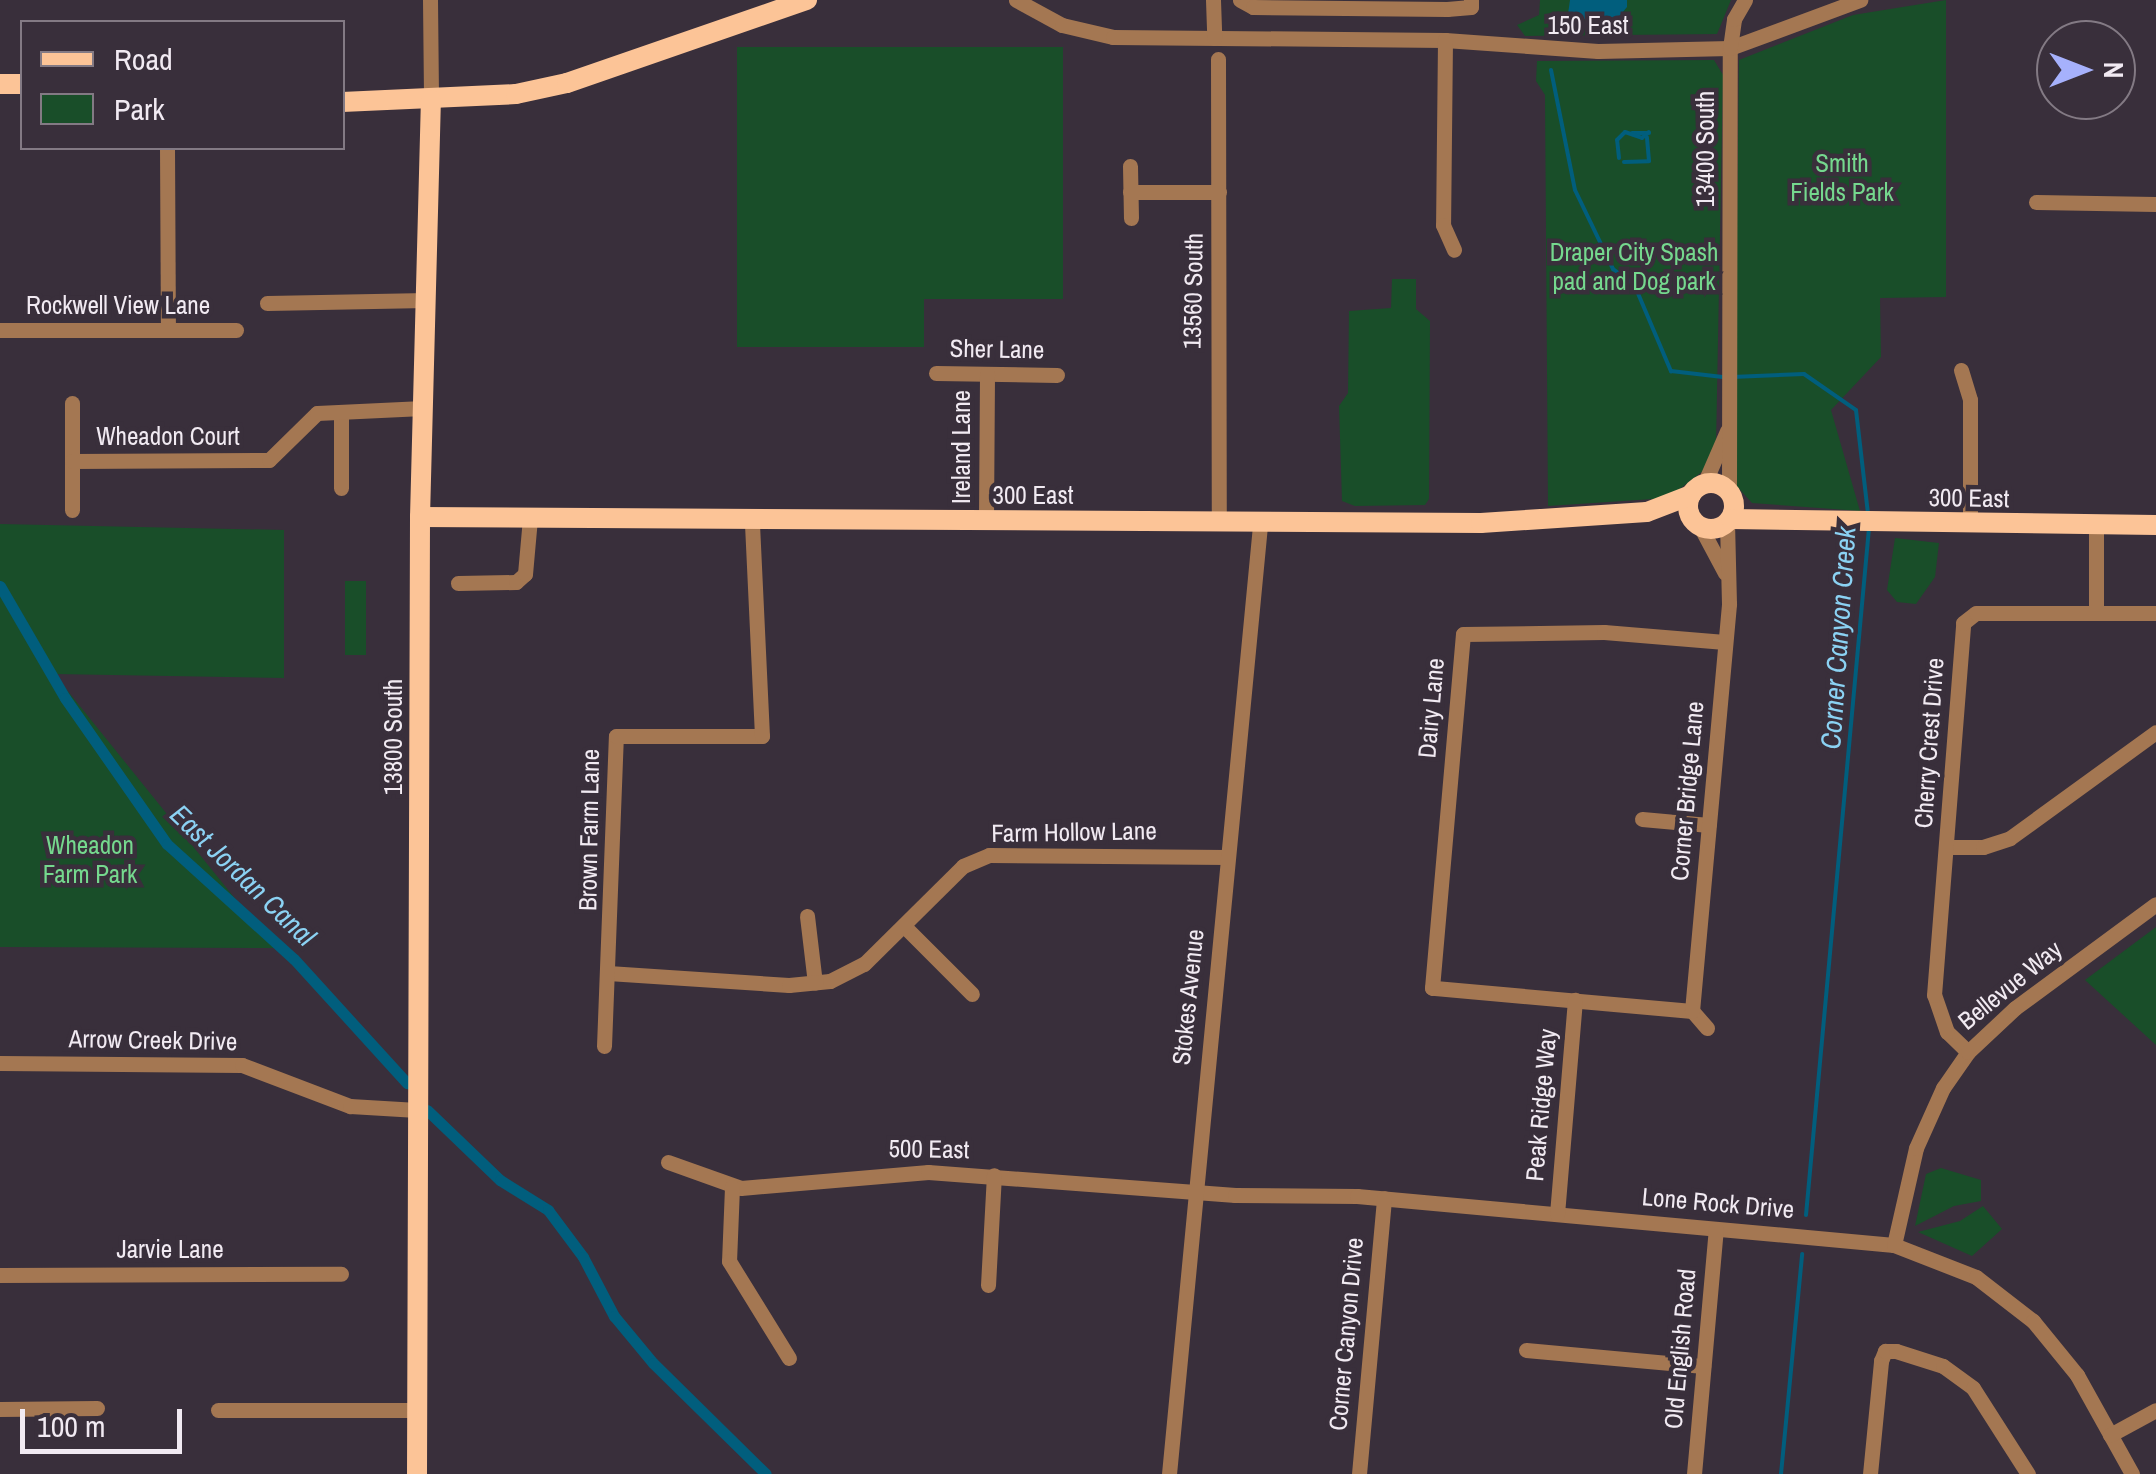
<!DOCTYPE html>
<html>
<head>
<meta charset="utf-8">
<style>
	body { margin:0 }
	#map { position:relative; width:2156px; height:1474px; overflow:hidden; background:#392f3b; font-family:"Archivo Narrow",sans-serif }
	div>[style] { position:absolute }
	.green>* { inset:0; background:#194e29; transform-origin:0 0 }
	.water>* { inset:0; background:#015e7d }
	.stream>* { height:4px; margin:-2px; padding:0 2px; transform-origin:2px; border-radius:2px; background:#015e7d }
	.canal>* { height:11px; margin:-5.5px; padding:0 5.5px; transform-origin:5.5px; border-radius:5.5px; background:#015e7d }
	.minor>* { height:15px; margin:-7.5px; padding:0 7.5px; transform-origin:7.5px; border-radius:7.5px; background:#a47752 }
	.major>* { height:20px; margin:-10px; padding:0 10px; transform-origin:10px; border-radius:10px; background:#fcc497 }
	.major>.ring { margin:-10px; padding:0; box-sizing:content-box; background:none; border:20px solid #fcc497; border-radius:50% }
	span { translate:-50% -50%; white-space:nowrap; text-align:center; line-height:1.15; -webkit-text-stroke:9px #392f3b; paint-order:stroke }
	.street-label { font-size:25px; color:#f1eaf2 }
	.park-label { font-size:25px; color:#75d88e }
	.water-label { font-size:28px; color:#8bd2f3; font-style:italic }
	.legend { position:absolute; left:20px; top:20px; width:325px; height:130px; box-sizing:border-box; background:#392f3b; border:2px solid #837a84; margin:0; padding:12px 18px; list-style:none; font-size:30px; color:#f1eaf2 }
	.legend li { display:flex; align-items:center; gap:20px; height:50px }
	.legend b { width:50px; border:2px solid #837a84 }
	.north { position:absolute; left:2036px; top:20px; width:100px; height:100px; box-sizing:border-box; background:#392f3b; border:2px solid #837a84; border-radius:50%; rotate:90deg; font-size:28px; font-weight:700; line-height:40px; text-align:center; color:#f1eaf2 }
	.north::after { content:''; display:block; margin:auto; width:35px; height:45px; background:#a6b1fc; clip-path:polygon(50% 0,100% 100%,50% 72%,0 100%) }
	.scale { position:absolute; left:20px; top:1409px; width:162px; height:45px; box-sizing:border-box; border:5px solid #f1eaf2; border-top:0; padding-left:12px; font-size:30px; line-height:35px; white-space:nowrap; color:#f1eaf2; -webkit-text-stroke:8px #392f3b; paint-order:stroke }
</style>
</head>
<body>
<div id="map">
	<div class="green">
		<div style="clip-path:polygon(1540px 0,1731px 0,1717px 34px,1525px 36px,1517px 25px,1539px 15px)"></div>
		<div style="clip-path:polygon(1946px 0,1946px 297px,1880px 298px,1881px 357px,1831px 410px,1860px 511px,1752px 503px,1734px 483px,1739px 60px,1853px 15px)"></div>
		<div style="clip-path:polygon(737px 47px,1063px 47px,1063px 299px,924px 299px,924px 347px,737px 347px)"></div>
		<div style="clip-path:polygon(1714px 60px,1723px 75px,1716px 445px,1703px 471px,1668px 498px,1548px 506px,1545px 95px,1536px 81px,1537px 61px)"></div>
		<div style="clip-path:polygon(1392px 279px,1416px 279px,1416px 309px,1430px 321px,1429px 499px,1425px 505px,1355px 506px,1342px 501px,1339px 406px,1348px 393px,1349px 311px,1391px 308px)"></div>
		<div style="clip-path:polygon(0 524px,284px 530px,284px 678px,54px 674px,275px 948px,0 947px)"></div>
		<div style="clip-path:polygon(1895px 538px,1939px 543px,1935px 577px,1916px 604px,1897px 602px,1887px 590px)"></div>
		<div style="left:345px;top:581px;width:21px;height:74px"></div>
		<div style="clip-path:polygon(2156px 927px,2156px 1045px,2085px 980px)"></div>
		<div style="clip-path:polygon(1941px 1168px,1981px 1180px,1981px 1201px,1954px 1206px,1915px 1226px,1926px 1174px)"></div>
		<div style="clip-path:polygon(1983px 1206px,2002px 1229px,1972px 1256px,1918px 1232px,1960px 1221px)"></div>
	</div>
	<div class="water">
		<div style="clip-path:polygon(1570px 0,1627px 0,1627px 7px,1617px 19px,1597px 23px,1568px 14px)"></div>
	</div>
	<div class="stream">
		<div style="left:1570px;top:26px;width:15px;rotate:-70deg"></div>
		<div style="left:1551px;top:70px;width:122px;rotate:78.7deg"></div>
		<div style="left:1575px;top:190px;width:88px;rotate:64.3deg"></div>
		<div style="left:1613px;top:269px;width:26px;rotate:36deg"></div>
		<div style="left:1634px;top:284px;width:95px;rotate:67deg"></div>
		<div style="left:1671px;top:371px;width:52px;rotate:6.6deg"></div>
		<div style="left:1632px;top:133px;width:17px"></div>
		<div style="left:1619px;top:158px;width:18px;rotate:-96deg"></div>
		<div style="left:1617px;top:140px;width:11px;rotate:-45deg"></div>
		<div style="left:1625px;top:132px;width:18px;rotate:19deg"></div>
		<div style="left:1642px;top:138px;width:9px;rotate:-41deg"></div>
		<div style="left:1624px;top:162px;width:25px;rotate:-2deg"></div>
		<div style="left:1649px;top:161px;width:24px;rotate:-95deg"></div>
		<div style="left:1732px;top:377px;width:72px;rotate:-2.4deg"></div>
		<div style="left:1804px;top:374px;width:63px;rotate:34.7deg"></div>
		<div style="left:1856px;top:410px;width:104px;rotate:83.4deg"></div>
		<div style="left:1806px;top:1215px;width:690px;rotate:-84.76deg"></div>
		<div style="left:1781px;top:1474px;width:221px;rotate:-84.5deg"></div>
	</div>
	<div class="canal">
		<div style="left:0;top:586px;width:129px;rotate:59.9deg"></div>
		<div style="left:65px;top:698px;width:178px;rotate:55.1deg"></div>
		<div style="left:167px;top:844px;width:171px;rotate:42.2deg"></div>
		<div style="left:294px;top:959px;width:168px;rotate:47.7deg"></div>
		<div style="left:427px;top:1110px;width:101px;rotate:43.8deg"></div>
		<div style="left:500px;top:1180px;width:57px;rotate:32deg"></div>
		<div style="left:548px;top:1210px;width:59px;rotate:53.3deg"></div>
		<div style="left:583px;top:1257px;width:67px;rotate:62.3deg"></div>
		<div style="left:614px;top:1316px;width:61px;rotate:50.3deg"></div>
		<div style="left:653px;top:1363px;width:158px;rotate:44.5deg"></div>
	</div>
	<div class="minor">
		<div style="left:430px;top:0;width:100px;rotate:89.4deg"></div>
		<div style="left:1016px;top:0;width:52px;rotate:28.5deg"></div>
		<div style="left:1062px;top:25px;width:52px;rotate:13.2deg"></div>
		<div style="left:1113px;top:37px;width:332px;rotate:0.5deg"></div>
		<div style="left:1445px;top:40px;width:153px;rotate:4.1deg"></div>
		<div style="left:1598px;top:51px;width:132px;rotate:-1.3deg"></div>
		<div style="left:1730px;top:48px;width:139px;rotate:-20.3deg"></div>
		<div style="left:1213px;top:0;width:38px;rotate:88deg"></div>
		<div style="left:1240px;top:0;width:15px;rotate:28deg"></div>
		<div style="left:1253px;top:7px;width:194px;rotate:0.6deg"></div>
		<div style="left:1447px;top:9px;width:24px;rotate:-5deg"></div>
		<div style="left:1471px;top:7px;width:7px;rotate:-90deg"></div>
		<div style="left:1445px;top:40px;width:185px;rotate:90.6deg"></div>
		<div style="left:1443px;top:225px;width:27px;rotate:66deg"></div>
		<div style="left:1218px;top:59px;width:464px;rotate:89.9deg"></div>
		<div style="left:167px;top:148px;width:181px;rotate:89.7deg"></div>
		<div style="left:1130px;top:166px;width:52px;rotate:88.9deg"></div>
		<div style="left:1130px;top:192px;width:89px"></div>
		<div style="left:2036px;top:202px;width:120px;rotate:1deg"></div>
		<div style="left:267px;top:303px;width:160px;rotate:-1.1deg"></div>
		<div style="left:0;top:330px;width:236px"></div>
		<div style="left:1961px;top:370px;width:31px;rotate:73deg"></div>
		<div style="left:1970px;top:400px;width:123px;rotate:90deg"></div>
		<div style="left:936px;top:373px;width:121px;rotate:0.9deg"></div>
		<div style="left:72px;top:403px;width:107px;rotate:90deg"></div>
		<div style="left:341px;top:412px;width:76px;rotate:90deg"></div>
		<div style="left:72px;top:461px;width:197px;rotate:-0.3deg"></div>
		<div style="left:269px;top:460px;width:67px;rotate:-44.4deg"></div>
		<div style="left:317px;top:413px;width:106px;rotate:-2.7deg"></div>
		<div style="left:1704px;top:484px;width:58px;rotate:-66.5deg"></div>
		<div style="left:1729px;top:491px;width:443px;rotate:-89.9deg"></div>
		<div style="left:1730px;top:48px;width:29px;rotate:-82deg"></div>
		<div style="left:1734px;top:19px;width:22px;rotate:-60deg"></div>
		<div style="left:986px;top:519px;width:145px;rotate:-89.6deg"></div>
		<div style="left:2096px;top:525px;width:88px;rotate:90deg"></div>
		<div style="left:1701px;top:528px;width:51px;rotate:61.9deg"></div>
		<div style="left:458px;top:583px;width:58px;rotate:-1deg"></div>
		<div style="left:516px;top:582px;width:12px;rotate:-42deg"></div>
		<div style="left:525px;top:574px;width:56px;rotate:-84.9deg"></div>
		<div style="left:1642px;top:819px;width:67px;rotate:5.1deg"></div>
		<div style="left:1946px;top:847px;width:37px"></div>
		<div style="left:1983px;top:847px;width:28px;rotate:-18deg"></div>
		<div style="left:2010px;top:838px;width:180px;rotate:-36deg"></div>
		<div style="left:807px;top:916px;width:67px;rotate:83.2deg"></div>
		<div style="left:904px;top:926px;width:96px;rotate:45deg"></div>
		<div style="left:608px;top:973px;width:181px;rotate:3.8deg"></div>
		<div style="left:789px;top:985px;width:41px;rotate:-5.6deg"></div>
		<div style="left:830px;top:981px;width:38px;rotate:-27deg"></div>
		<div style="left:864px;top:964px;width:139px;rotate:-44.7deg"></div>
		<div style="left:963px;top:866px;width:28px;rotate:-23deg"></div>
		<div style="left:989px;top:855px;width:238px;rotate:0.5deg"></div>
		<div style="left:1692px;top:1011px;width:261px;rotate:-174.9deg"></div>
		<div style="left:1432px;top:988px;width:355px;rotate:-85deg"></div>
		<div style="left:1463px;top:634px;width:141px;rotate:-0.8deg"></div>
		<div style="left:1604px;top:632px;width:121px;rotate:4.7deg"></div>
		<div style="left:1707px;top:1028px;width:23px;rotate:-131deg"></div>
		<div style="left:1692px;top:1011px;width:409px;rotate:-84.8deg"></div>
		<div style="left:1729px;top:604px;width:80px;rotate:-91.4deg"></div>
		<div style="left:604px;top:1046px;width:310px;rotate:-87.8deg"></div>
		<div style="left:616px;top:736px;width:146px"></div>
		<div style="left:762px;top:736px;width:216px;rotate:-92.7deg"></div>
		<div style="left:1968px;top:1052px;width:29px;rotate:-136deg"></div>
		<div style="left:1947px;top:1032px;width:39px;rotate:-109deg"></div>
		<div style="left:1934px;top:995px;width:373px;rotate:-85.5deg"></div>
		<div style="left:1963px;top:623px;width:16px;rotate:-38deg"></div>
		<div style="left:1976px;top:613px;width:180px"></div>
		<div style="left:0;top:1063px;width:242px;rotate:0.5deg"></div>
		<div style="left:242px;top:1065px;width:116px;rotate:20.8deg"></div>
		<div style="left:350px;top:1106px;width:67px;rotate:3.4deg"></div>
		<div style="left:668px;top:1162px;width:77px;rotate:19.6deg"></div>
		<div style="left:741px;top:1188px;width:188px;rotate:-4.9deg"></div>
		<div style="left:928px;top:1172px;width:308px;rotate:4.3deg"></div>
		<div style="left:1235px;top:1195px;width:122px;rotate:0.5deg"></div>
		<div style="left:1357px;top:1196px;width:539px;rotate:5.21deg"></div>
		<div style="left:1894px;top:1245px;width:88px;rotate:21.3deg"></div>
		<div style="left:1976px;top:1277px;width:72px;rotate:37.7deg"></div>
		<div style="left:2033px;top:1321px;width:70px;rotate:50.8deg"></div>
		<div style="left:2077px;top:1375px;width:113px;rotate:60.9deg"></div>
		<div style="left:732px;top:1187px;width:74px;rotate:92.3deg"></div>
		<div style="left:729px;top:1261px;width:114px;rotate:58.3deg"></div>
		<div style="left:1557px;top:1214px;width:215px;rotate:-85.2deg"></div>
		<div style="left:1894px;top:1245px;width:99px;rotate:-77.2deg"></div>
		<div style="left:1916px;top:1148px;width:66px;rotate:-65.8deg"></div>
		<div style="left:1943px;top:1088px;width:44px;rotate:-55.2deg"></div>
		<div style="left:1968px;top:1052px;width:64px;rotate:-43.1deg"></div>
		<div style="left:2015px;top:1008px;width:175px;rotate:-36.4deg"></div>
		<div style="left:0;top:1275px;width:341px;rotate:-0.2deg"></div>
		<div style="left:988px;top:1285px;width:110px;rotate:-86.9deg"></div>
		<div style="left:1526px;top:1350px;width:178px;rotate:5.2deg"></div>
		<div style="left:0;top:1409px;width:97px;rotate:-0.6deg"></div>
		<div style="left:218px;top:1410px;width:199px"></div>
		<div style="left:2110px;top:1435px;width:52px;rotate:-28.5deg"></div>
		<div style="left:1169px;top:1474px;width:953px;rotate:-84.52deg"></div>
		<div style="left:1359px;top:1474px;width:277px;rotate:-84.8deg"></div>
		<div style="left:1694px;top:1474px;width:246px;rotate:-84.9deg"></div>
		<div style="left:1870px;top:1474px;width:114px;rotate:-84.4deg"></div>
		<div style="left:1881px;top:1361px;width:11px;rotate:-68deg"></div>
		<div style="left:1885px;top:1351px;width:11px"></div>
		<div style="left:1896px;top:1351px;width:49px;rotate:17.7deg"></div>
		<div style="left:1943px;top:1366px;width:37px;rotate:36deg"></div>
		<div style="left:1973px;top:1388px;width:102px;rotate:57.4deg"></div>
	</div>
	<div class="major">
		<div style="left:0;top:84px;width:22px"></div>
		<div style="left:342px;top:102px;width:174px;rotate:-2.6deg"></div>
		<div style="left:516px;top:94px;width:52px;rotate:-12.2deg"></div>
		<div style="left:567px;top:83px;width:254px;rotate:-19.1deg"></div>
		<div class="ring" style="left:1688px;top:483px;width:26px;height:26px"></div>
		<div style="left:420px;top:517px;width:1061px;rotate:0.32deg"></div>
		<div style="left:1481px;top:523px;width:166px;rotate:-3.8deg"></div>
		<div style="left:1647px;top:512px;width:47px;rotate:-21.1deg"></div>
		<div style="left:1731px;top:519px;width:425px;rotate:0.8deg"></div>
		<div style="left:417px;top:1474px;width:957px;rotate:-89.82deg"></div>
		<div style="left:420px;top:517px;width:417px;rotate:-88.5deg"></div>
	</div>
	<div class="street-label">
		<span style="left:1588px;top:25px">150 East</span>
		<span style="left:1705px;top:149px;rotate:-90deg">13400 South</span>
		<span style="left:1193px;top:291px;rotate:-89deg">13560 South</span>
		<span style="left:118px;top:305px">Rockwell View Lane</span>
		<span style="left:997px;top:349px;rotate:1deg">Sher Lane</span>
		<span style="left:168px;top:436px">Wheadon Court</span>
		<span style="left:961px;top:447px;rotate:-90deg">Ireland Lane</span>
		<span style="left:1033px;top:495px">300 East</span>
		<span style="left:1969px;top:498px;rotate:1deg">300 East</span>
		<span style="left:1431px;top:708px;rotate:-85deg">Dairy Lane</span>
		<span style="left:393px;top:737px;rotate:-90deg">13800 South</span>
		<span style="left:1929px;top:743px;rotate:-86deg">Cherry Crest Drive</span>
		<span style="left:1687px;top:791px;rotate:-85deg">Corner Bridge Lane</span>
		<span style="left:589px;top:830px;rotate:-89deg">Brown Farm Lane</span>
		<span style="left:1074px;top:832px;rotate:-1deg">Farm Hollow Lane</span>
		<span style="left:2010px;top:985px;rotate:-39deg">Bellevue Way</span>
		<span style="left:1188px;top:997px;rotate:-84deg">Stokes Avenue</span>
		<span style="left:153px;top:1040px;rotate:1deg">Arrow Creek Drive</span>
		<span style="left:1541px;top:1105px;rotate:-85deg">Peak Ridge Way</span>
		<span style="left:929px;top:1149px;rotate:1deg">500 East</span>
		<span style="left:1718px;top:1203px;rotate:5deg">Lone Rock Drive</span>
		<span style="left:170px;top:1249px">Jarvie Lane</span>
		<span style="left:1346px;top:1334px;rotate:-85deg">Corner Canyon Drive</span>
		<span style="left:1680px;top:1349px;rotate:-85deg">Old English Road</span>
	</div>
	<div class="park-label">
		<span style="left:1842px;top:178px">Smith<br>Fields Park</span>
		<span style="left:1634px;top:267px">Draper City Spash<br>pad and Dog park</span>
		<span style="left:90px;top:860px">Wheadon<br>Farm Park</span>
	</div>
	<div class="water-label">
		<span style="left:1838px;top:638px;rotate:-86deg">Corner Canyon Creek</span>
		<span style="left:243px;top:875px;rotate:44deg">East Jordan Canal</span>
	</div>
	<ul class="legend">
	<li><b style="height:12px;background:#fcc497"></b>Road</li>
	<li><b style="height:28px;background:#194e29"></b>Park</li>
	</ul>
	<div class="north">N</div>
	<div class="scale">100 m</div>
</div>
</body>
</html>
